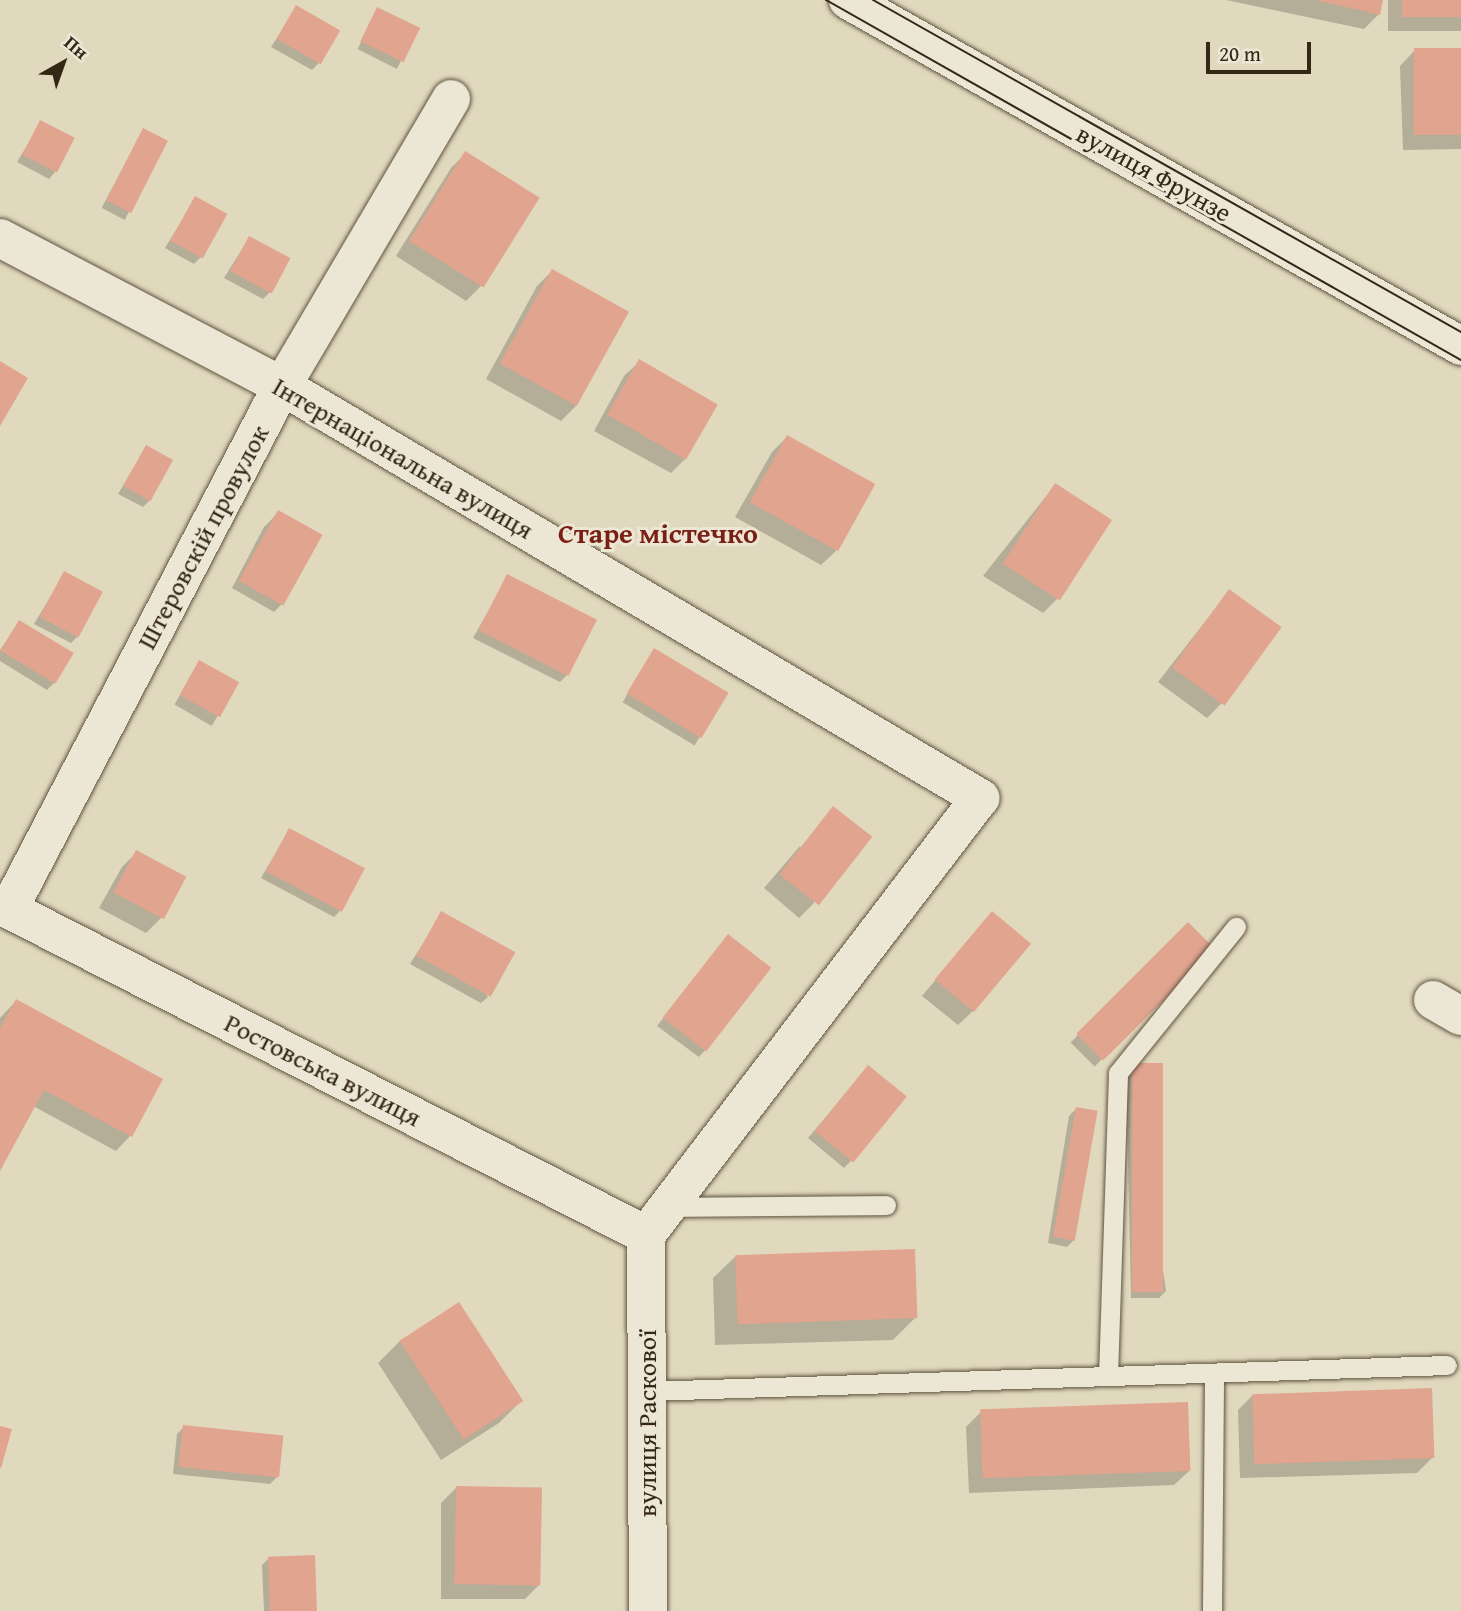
<!DOCTYPE html>
<html>
<head>
<meta charset="utf-8">
<style>
	body { margin:0 }
	#map { position:relative; width:1461px; height:1611px; overflow:hidden; background:#e1d9be; font-family:"Gentium Book Plus",serif }
	div>[style] { position:absolute }
	.shadow>* { inset:0; background:#0003; transform-origin:0 0 }
	.building>* { inset:0; background:#e1a48f; transform-origin:0 0 }
	.roads { filter:drop-shadow(0 0 2px #605440) drop-shadow(0 0 2px #605440) }
	.lane>* { height:19px; margin:-9.5px; padding:0 9.5px; transform-origin:9.5px; border-radius:9.5px; background:#ece6d5 }
	.street>* { height:38px; margin:-19px; padding:0 19px; transform-origin:19px; border-radius:19px; background:#ece6d5 }
	.tram>* { height:2px; margin:-1px; padding:0 1px; transform-origin:1px; border-radius:1px; background:#352716 }
	span { translate:-50% -50%; white-space:nowrap; text-align:center; line-height:1.15; -webkit-text-stroke:6px #ece6d5; paint-order:stroke }
	.street-label { font-size:26px; color:#352716 }
	.neighbourhood-label { font-size:28px; color:#7a1f14; font-weight:700 }
	.north { position:absolute; left:28px; top:28px; width:70px; height:70px; -webkit-text-stroke:5px #ece6d5; paint-order:stroke; rotate:40deg; font-size:19px; font-weight:700; line-height:28px; text-align:center; color:#352716 }
	.north::after { content:''; display:block; margin:auto; width:24px; height:32px; background:#352716; clip-path:polygon(50% 0,100% 100%,50% 72%,0 100%) }
	.scale { position:absolute; left:1206px; top:42px; width:105px; height:32px; box-sizing:border-box; border:4px solid #352716; border-top:0; padding-left:9px; font-size:21px; line-height:24px; white-space:nowrap; color:#352716; -webkit-text-stroke:5px #ece6d5; paint-order:stroke }
</style>
</head>
<body>
<div id="map">
	<div class="shadow">
		<div style="clip-path:polygon(1226px 0,1382px 0,1379px 14px,1364px 29px)"></div>
		<div style="left:1388px;top:0;width:73px;height:31px"></div>
		<div style="clip-path:polygon(297px 8px,319px 63px,312px 70px,271px 47px)"></div>
		<div style="left:378px;top:9px;width:44px;height:45px;rotate:27deg"></div>
		<div style="clip-path:polygon(1461px 50px,1461px 149px,1403px 150px,1400px 66px,1414px 51px)"></div>
		<div style="clip-path:polygon(41px 123px,55px 172px,49px 179px,17px 162px)"></div>
		<div style="left:143px;top:130px;width:26px;height:88px;rotate:28deg"></div>
		<div style="clip-path:polygon(466px 153px,481px 286px,466px 301px,396px 256px,451px 168px)"></div>
		<div style="clip-path:polygon(195px 199px,201px 257px,194px 264px,165px 248px)"></div>
		<div style="clip-path:polygon(249px 238px,270px 292px,263px 299px,224px 278px)"></div>
		<div style="clip-path:polygon(552px 271px,576px 406px,561px 421px,486px 379px,537px 286px)"></div>
		<div style="clip-path:polygon(639px 362px,686px 458px,671px 473px,594px 431px,624px 376px)"></div>
		<div style="clip-path:polygon(787px 437px,836px 551px,821px 565px,735px 517px,772px 452px)"></div>
		<div style="clip-path:polygon(146px 447px,150px 500px,143px 507px,118px 494px)"></div>
		<div style="clip-path:polygon(1055px 485px,1058px 598px,1043px 613px,983px 576px)"></div>
		<div style="clip-path:polygon(279px 512px,281px 605px,274px 612px,232px 588px,264px 527px)"></div>
		<div style="clip-path:polygon(64px 574px,78px 636px,71px 643px,34px 624px)"></div>
		<div style="clip-path:polygon(508px 576px,567px 675px,560px 682px,473px 638px)"></div>
		<div style="clip-path:polygon(1229px 591px,1222px 703px,1207px 718px,1158px 682px)"></div>
		<div style="clip-path:polygon(19px 622px,54px 683px,47px 690px,0 661px,0 650px)"></div>
		<div style="left:654px;top:650px;width:84px;height:61px;rotate:31deg"></div>
		<div style="left:199px;top:662px;width:43px;height:49px;rotate:30deg"></div>
		<div style="clip-path:polygon(289px 830px,341px 910px,334px 917px,261px 878px)"></div>
		<div style="clip-path:polygon(800px 846px,814px 903px,799px 918px,764px 888px)"></div>
		<div style="clip-path:polygon(137px 852px,161px 918px,146px 933px,99px 908px,122px 867px)"></div>
		<div style="clip-path:polygon(442px 913px,488px 997px,481px 1003px,410px 964px)"></div>
		<div style="left:1188px;top:925px;width:34px;height:166px;rotate:45deg"></div>
		<div style="clip-path:polygon(728px 937px,705px 1050px,699px 1057px,657px 1026px)"></div>
		<div style="clip-path:polygon(958px 953px,973px 1011px,958px 1025px,922px 996px)"></div>
		<div style="clip-path:polygon(16px 1001px,161px 1080px,130px 1136px,116px 1151px,33px 1106px,0 1167px,0 1018px)"></div>
		<div style="clip-path:polygon(1133px 1065px,1166px 1291px,1159px 1298px,1131px 1298px,1126px 1072px)"></div>
		<div style="clip-path:polygon(868px 1067px,851px 1161px,844px 1168px,808px 1138px)"></div>
		<div style="clip-path:polygon(1076px 1109px,1074px 1240px,1067px 1247px,1048px 1243px,1069px 1116px)"></div>
		<div style="clip-path:polygon(736px 1256px,915px 1318px,893px 1340px,715px 1345px,713px 1278px)"></div>
		<div style="clip-path:polygon(400px 1341px,521px 1401px,499px 1423px,441px 1460px,378px 1363px)"></div>
		<div style="clip-path:polygon(1253px 1395px,1432px 1458px,1417px 1473px,1240px 1478px,1238px 1410px)"></div>
		<div style="clip-path:polygon(981px 1412px,1189px 1471px,1174px 1485px,969px 1493px,966px 1427px)"></div>
		<div style="clip-path:polygon(184px 1427px,277px 1477px,270px 1484px,173px 1474px,177px 1434px)"></div>
		<div style="clip-path:polygon(456px 1488px,540px 1584px,525px 1599px,441px 1599px,441px 1503px)"></div>
		<div style="clip-path:polygon(269px 1558px,316px 1611px,264px 1611px,262px 1565px)"></div>
	</div>
	<div class="building">
		<div style="clip-path:polygon(1316px 0,1383px 0,1380px 15px)"></div>
		<div style="left:1402px;top:0;width:59px;height:17px"></div>
		<div style="left:296px;top:5px;width:51px;height:39px;rotate:30deg"></div>
		<div style="left:377px;top:7px;width:48px;height:38px;rotate:26deg"></div>
		<div style="left:1461px;top:48px;width:87px;height:47px;rotate:90deg"></div>
		<div style="left:40px;top:120px;width:39px;height:39px;rotate:27deg"></div>
		<div style="left:143px;top:128px;width:28px;height:81px;rotate:27deg"></div>
		<div style="left:465px;top:151px;width:88px;height:106px;rotate:32deg"></div>
		<div style="left:195px;top:196px;width:37px;height:51px;rotate:29deg"></div>
		<div style="left:249px;top:236px;width:47px;height:40px;rotate:28deg"></div>
		<div style="left:552px;top:269px;width:88px;height:108px;rotate:29deg"></div>
		<div style="left:639px;top:359px;width:91px;height:64px;rotate:30deg"></div>
		<div style="clip-path:polygon(0 361px,28px 378px,0 426px)"></div>
		<div style="left:787px;top:435px;width:101px;height:77px;rotate:29deg"></div>
		<div style="left:146px;top:445px;width:31px;height:47px;rotate:29deg"></div>
		<div style="left:1055px;top:483px;width:68px;height:96px;rotate:33deg"></div>
		<div style="left:278px;top:510px;width:51px;height:81px;rotate:29deg"></div>
		<div style="left:64px;top:571px;width:44px;height:52px;rotate:28deg"></div>
		<div style="left:507px;top:574px;width:101px;height:63px;rotate:27deg"></div>
		<div style="left:1229px;top:589px;width:65px;height:97px;rotate:36deg"></div>
		<div style="left:19px;top:620px;width:64px;height:36px;rotate:31deg"></div>
		<div style="left:654px;top:648px;width:87px;height:53px;rotate:31deg"></div>
		<div style="left:199px;top:660px;width:46px;height:40px;rotate:29deg"></div>
		<div style="left:833px;top:806px;width:50px;height:87px;rotate:38deg"></div>
		<div style="left:289px;top:828px;width:86px;height:49px;rotate:28deg"></div>
		<div style="left:136px;top:850px;width:57px;height:48px;rotate:28deg"></div>
		<div style="left:441px;top:911px;width:85px;height:51px;rotate:29deg"></div>
		<div style="left:992px;top:911px;width:51px;height:89px;rotate:40deg"></div>
		<div style="left:1188px;top:922px;width:38px;height:158px;rotate:45deg"></div>
		<div style="left:728px;top:934px;width:55px;height:106px;rotate:38deg"></div>
		<div style="clip-path:polygon(16px 999px,163px 1079px,132px 1137px,44px 1090px,0 1171px,0 1028px)"></div>
		<div style="left:1132px;top:1063px;width:31px;height:229px"></div>
		<div style="left:868px;top:1065px;width:50px;height:85px;rotate:39deg"></div>
		<div style="left:1076px;top:1107px;width:22px;height:132px;rotate:10deg"></div>
		<div style="left:915px;top:1249px;width:69px;height:180px;rotate:88deg"></div>
		<div style="left:459px;top:1302px;width:118px;height:71px;rotate:57deg"></div>
		<div style="left:1432px;top:1388px;width:70px;height:180px;rotate:88deg"></div>
		<div style="left:1188px;top:1402px;width:69px;height:208px;rotate:88deg"></div>
		<div style="left:183px;top:1425px;width:101px;height:42px;rotate:6deg"></div>
		<div style="clip-path:polygon(0 1426px,12px 1429px,1px 1468px,0 1468px)"></div>
		<div style="left:456px;top:1486px;width:86px;height:98px;rotate:1deg"></div>
		<div style="left:315px;top:1555px;width:56px;height:47px;rotate:88deg"></div>
	</div>
	<div class="roads">
		<div class="lane">
			<div style="left:668px;top:1207px;width:218px;rotate:-0.5deg"></div>
			<div style="left:1108px;top:1376px;width:303px;rotate:-88.1deg"></div>
			<div style="left:1118px;top:1073px;width:188px;rotate:-51.1deg"></div>
			<div style="left:647px;top:1391px;width:800px;rotate:-1.86deg"></div>
			<div style="left:1212px;top:1611px;width:238px;rotate:-89.5deg"></div>
		</div>
		<div class="street">
			<div style="left:848px;top:0;width:704px;rotate:29.44deg"></div>
			<div style="left:0;top:238px;width:318px;rotate:27.7deg"></div>
			<div style="left:282px;top:386px;width:811px;rotate:30.55deg"></div>
			<div style="left:980px;top:798px;width:550px;rotate:127.39deg"></div>
			<div style="left:0;top:905px;width:725px;rotate:27.06deg"></div>
			<div style="left:9px;top:909px;width:590px;rotate:-62.44deg"></div>
			<div style="left:282px;top:386px;width:333px;rotate:-59.5deg"></div>
			<div style="left:1433px;top:1000px;width:32px;rotate:30deg"></div>
			<div style="left:646px;top:1235px;width:376px;rotate:89.7deg"></div>
		</div>
	</div>
	<div class="tram">
		<div style="left:826px;top:0;width:730px;rotate:29.55deg"></div>
		<div style="left:873px;top:0;width:675px;rotate:29.45deg"></div>
	</div>
	<div class="street-label">
		<span style="left:1154px;top:173px;rotate:29deg">вулиця Фрунзе</span>
		<span style="left:403px;top:458px;rotate:30deg">Інтернаціональна вулиця</span>
		<span style="left:203px;top:537px;rotate:-62deg">Штеровскій провулок</span>
		<span style="left:323px;top:1070px;rotate:27deg">Ростовська вулиця</span>
		<span style="left:647px;top:1423px;rotate:-90deg">вулиця Раскової</span>
	</div>
	<div class="neighbourhood-label">
		<span style="left:658px;top:533px">Старе містечко</span>
	</div>
	<div class="north">Пн</div>
	<div class="scale">20 m</div>
</div>
</body>
</html>
